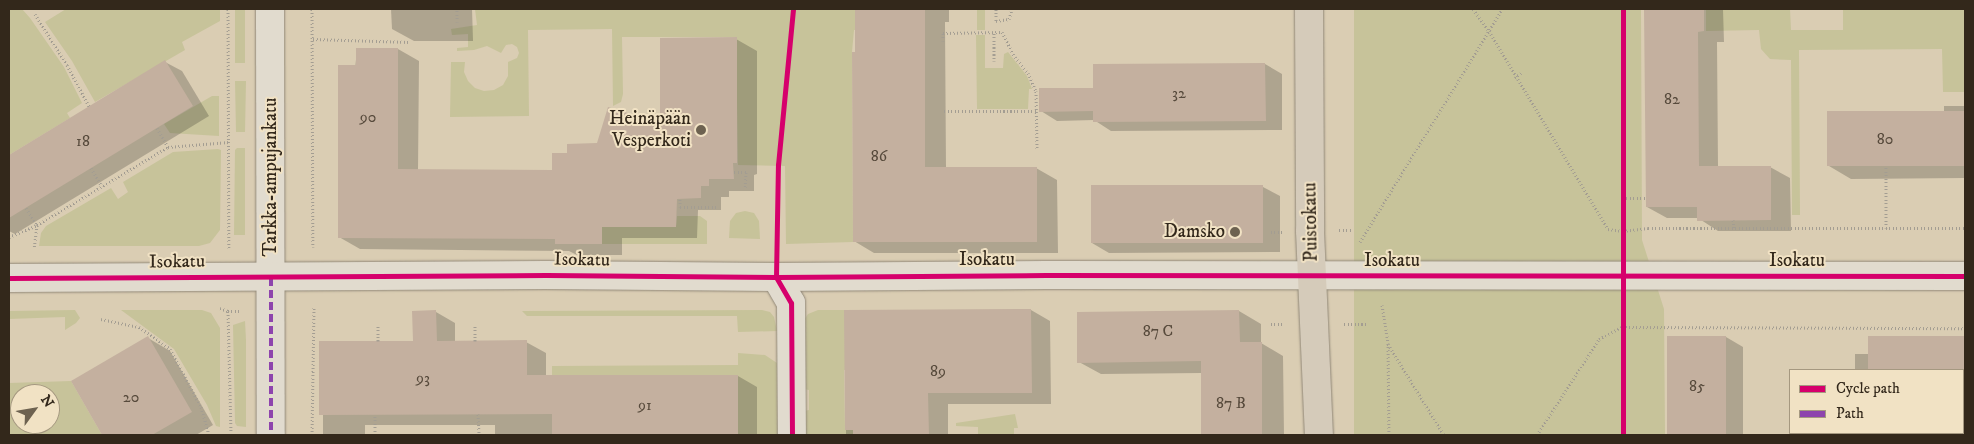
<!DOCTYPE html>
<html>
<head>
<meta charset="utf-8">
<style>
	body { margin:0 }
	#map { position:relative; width:1974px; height:444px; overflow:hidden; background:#dacdb3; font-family:"IM FELL DW Pica",serif }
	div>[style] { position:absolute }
	.green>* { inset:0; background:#c7c39a; transform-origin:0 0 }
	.shadow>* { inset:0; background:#0003 }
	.building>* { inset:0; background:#c4b09f; transform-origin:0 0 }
	.path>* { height:3px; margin-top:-1.5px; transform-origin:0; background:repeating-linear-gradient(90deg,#a39d92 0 1px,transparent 0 3.5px) }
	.roads { filter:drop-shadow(0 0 1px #918878) drop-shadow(0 0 1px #918878) }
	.minor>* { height:28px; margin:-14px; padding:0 14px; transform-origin:14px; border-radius:14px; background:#e1dbce }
	.major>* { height:28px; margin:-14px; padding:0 14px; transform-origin:14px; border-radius:14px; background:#d5cbba }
	.quiet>* { height:4px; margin-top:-2px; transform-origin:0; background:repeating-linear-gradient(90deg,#8e44ad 0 8px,transparent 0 12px) }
	.cycleway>* { height:5px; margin:-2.5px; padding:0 2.5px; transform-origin:2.5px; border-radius:2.5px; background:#d6006c }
	.dots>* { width:14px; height:14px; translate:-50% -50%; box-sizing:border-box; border:2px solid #f1e2c4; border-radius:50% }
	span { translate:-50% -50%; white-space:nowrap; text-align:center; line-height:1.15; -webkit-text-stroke:4px #f1e2c4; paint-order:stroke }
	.number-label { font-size:16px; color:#574a3c }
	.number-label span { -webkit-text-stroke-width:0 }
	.poi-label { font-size:19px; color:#33281b }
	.right { translate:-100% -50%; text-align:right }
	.street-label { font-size:19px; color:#33281b }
	.frame { position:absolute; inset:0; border:10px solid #33281b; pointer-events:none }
	.legend { position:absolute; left:1789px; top:369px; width:175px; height:65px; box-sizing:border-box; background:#f1e2c4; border:1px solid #a59880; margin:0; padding:6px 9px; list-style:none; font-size:15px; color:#33281b }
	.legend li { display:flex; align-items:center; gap:10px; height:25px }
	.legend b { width:25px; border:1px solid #a59880 }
	.north { position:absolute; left:10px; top:384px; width:50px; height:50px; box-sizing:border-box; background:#f1e2c4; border:1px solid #a59880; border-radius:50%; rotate:58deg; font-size:14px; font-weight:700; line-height:20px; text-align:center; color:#33281b }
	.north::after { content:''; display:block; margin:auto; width:18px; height:22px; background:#6d6250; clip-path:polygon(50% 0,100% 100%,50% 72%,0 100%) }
</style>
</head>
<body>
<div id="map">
	<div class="green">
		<div style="clip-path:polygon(9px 9px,22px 9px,30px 18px,64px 67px,82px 103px,67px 113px,70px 118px,9px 155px)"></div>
		<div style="clip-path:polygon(66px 9px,220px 9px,220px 21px,182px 42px,185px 50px,95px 102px,72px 61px,45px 22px)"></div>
		<div style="left:235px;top:9px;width:10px;height:54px"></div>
		<div style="clip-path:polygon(475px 9px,855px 9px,855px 12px,876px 30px,854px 30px,852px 52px,853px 242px,786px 244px,785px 166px,738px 165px,736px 37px,622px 37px,623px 94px,621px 102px,613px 106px,612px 29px,528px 30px,529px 116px,450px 117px,451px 62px,465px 62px,464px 72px,468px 81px,475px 88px,484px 91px,494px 90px,503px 85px,508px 76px,508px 62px,517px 58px,519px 53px,517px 47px,512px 44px,506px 45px,501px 53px,487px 46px,474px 50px,457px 51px,457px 48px,468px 47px,468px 34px,452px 35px,451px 29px,477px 25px)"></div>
		<div style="left:977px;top:9px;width:8px;height:21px"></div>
		<div style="clip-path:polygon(1354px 9px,1641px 9px,1642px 240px,1664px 309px,1665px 435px,1354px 435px)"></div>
		<div style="clip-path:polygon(1706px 9px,1790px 9px,1791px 30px,1843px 30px,1843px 9px,1965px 9px,1965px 92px,1943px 92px,1942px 49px,1799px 50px,1800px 215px,1792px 215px,1791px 60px,1770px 59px,1761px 49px,1759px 30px,1706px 31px)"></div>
		<div style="clip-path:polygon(976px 35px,985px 35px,985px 68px,1003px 68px,1004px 54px,1008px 52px,1027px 76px,1032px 89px,1029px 89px,1028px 109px,977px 109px)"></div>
		<div style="clip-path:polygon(235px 81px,246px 81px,245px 132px,236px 132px)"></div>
		<div style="clip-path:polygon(212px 96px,219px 96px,219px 136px,170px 133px,164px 124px)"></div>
		<div style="clip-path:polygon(237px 148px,245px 148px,245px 235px,234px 235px,235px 150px)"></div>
		<div style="clip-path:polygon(218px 149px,221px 150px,220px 230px,210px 243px,199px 246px,39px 246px,41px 233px,46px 226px,111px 188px,118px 199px,128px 192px,123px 182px,173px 152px)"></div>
		<div style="clip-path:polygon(745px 211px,754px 213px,759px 221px,760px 239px,729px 238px,730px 221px,736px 213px)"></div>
		<div style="clip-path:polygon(602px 216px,617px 227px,676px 227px,677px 216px,700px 216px,707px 221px,707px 244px,602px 244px)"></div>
		<div style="clip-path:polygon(75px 310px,80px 318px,76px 323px,65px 330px,65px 317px,9px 319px,9px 311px)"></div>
		<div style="clip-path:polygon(121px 310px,202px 310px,211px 313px,220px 328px,220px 427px,216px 426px,207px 405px,174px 349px)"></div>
		<div style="clip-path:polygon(762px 310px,770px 312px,774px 317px,777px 331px,738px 332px,737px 316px,527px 316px,522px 311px)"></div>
		<div style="clip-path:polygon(818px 310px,844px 310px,853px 370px,844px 370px,845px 430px,853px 430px,853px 435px,804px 435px,804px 411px,809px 410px,809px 390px,803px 389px,804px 320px,808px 314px)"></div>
		<div style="clip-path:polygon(245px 321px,246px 340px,246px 427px,237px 426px,235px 423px,233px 325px)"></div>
		<div style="clip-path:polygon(738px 353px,765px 355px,777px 363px,778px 435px,738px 435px,738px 375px,552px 375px,552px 366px,738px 365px)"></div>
		<div style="clip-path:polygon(evenodd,71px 381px,102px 435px,9px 435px,9px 383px,71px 381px,20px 394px,50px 394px,50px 424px,20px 424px,20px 394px)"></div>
		<div style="clip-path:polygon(1015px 414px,1018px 428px,1014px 428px,1014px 435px,978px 435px,978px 427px,956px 426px,956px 423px)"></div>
	</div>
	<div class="shadow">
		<div style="clip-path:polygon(391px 9px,472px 9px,473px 41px,414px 41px,392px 29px)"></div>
		<div style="clip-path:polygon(856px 9px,949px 9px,949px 22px,945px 22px,946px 169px,1036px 168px,1057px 180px,1058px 253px,874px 253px,854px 241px)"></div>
		<div style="clip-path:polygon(1645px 9px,1723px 9px,1724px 42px,1717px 42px,1718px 167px,1770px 167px,1790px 178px,1791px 231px,1718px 231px,1698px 218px,1667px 218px,1647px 207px)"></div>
		<div style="clip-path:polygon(736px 39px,757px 51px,757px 174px,754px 175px,754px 191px,729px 191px,729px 197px,721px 197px,721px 210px,698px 210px,697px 238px,622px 238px,622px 255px,577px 255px,569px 251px,360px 249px,339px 237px,357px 49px,398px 49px,419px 61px,418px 171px,553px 172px,568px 155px,662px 125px)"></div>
		<div style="clip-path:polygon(165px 62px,182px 71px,209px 116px,15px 234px,9px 231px,9px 156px)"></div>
		<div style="clip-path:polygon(1265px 64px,1282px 74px,1282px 130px,1111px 131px,1094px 120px,1057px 121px,1041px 111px,1094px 89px,1094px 65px)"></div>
		<div style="clip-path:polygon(1944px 106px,1965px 106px,1965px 178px,1851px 179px,1829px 166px,1944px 113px)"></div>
		<div style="clip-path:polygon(1263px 187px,1280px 196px,1280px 252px,1109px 253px,1092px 243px)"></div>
		<div style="clip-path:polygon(1031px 310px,1050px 321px,1051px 404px,948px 404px,948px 435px,846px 435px,845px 311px)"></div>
		<div style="clip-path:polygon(1239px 311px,1261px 324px,1261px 343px,1283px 356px,1284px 435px,1202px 435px,1202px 373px,1101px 374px,1079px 362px)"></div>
		<div style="clip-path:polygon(436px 312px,455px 323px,455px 342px,526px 342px,546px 353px,546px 376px,738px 376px,757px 387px,757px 435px,495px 435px,495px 425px,365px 425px,365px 435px,323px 435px,323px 415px,321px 414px,414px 342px)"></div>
		<div style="clip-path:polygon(1668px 337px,1726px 337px,1743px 347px,1743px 435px,1668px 435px)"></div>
		<div style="clip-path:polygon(1965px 337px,1965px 410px,1963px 410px,1963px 370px,1855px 370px,1855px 354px,1870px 354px,1870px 338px)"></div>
		<div style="clip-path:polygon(148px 338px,170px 351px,213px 425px,196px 435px,104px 435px,73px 381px)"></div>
	</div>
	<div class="building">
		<div style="clip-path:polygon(855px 9px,925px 9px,925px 167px,1037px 167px,1037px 242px,853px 242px,852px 52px,855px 52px)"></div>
		<div style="clip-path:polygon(1644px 9px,1704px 9px,1704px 31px,1698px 32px,1699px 166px,1771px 166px,1771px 220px,1697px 221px,1697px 207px,1646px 207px)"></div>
		<div style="clip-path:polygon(737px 37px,737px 163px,733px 163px,734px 179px,709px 179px,709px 186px,701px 186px,701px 198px,677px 199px,676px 227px,602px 227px,602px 244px,555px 244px,555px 239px,338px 238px,338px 65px,356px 65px,356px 48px,398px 48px,398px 169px,552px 170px,552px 153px,567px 153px,567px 144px,597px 143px,608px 107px,660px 123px,660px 38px)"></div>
		<div style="clip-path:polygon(165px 60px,193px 106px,9px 218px,9px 155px)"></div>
		<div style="clip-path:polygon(1265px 63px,1266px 121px,1093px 122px,1093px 111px,1039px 112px,1039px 88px,1093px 88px,1093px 64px)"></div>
		<div style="left:1965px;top:111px;width:55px;height:138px;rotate:90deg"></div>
		<div style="left:1263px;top:185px;width:58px;height:172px;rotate:90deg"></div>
		<div style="clip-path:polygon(1031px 309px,1032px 393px,928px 393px,929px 435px,853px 435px,853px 430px,845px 430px,844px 310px)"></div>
		<div style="clip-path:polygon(436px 310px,437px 341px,527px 340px,527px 375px,738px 375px,738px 435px,552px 435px,552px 414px,319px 415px,319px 341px,413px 341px,412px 311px)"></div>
		<div style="clip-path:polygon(1239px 310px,1240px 342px,1262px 342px,1262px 435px,1201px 435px,1201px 361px,1077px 363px,1077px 312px)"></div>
		<div style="clip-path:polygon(148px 336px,192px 412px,152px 435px,102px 435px,71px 381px)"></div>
		<div style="left:1667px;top:336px;width:59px;height:99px"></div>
		<div style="left:1868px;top:336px;width:97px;height:34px"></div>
	</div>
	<div class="path">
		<div style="left:228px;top:9px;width:239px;rotate:89.8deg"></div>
		<div style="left:312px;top:9px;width:238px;rotate:89.8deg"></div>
		<div style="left:996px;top:9px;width:12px;rotate:90deg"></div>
		<div style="left:996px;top:21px;width:13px;rotate:-9deg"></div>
		<div style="left:1009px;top:19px;width:10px;rotate:-73deg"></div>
		<div style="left:1473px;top:9px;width:27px;rotate:54deg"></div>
		<div style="left:1489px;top:31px;width:231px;rotate:59deg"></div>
		<div style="left:1608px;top:229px;width:15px;rotate:8deg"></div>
		<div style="left:1623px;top:231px;width:25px;rotate:-7deg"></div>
		<div style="left:1648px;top:228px;width:317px"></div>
		<div style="left:35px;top:14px;width:60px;rotate:57.9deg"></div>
		<div style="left:67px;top:65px;width:47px;rotate:61.8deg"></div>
		<div style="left:457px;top:22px;width:13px;rotate:-90deg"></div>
		<div style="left:994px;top:33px;width:28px;rotate:90deg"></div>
		<div style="left:313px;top:39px;width:97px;rotate:1.8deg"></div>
		<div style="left:943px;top:41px;width:8px;rotate:-90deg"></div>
		<div style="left:943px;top:33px;width:59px;rotate:-1deg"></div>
		<div style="left:1002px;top:32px;width:28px;rotate:63deg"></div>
		<div style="left:1015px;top:57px;width:21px;rotate:51deg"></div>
		<div style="left:1028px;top:73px;width:20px;rotate:66deg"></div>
		<div style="left:1036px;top:91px;width:59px;rotate:89deg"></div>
		<div style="left:1515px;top:78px;width:8px;rotate:-40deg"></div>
		<div style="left:944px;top:111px;width:92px"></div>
		<div style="left:157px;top:128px;width:22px;rotate:60deg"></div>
		<div style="left:91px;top:168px;width:21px;rotate:59deg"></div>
		<div style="left:734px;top:172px;width:12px"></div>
		<div style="left:746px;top:172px;width:17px;rotate:93deg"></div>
		<div style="left:1623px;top:198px;width:23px"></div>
		<div style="left:680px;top:199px;width:8px;rotate:90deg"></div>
		<div style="left:680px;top:207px;width:38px"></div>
		<div style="left:26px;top:208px;width:20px;rotate:57deg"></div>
		<div style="left:37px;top:225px;width:24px;rotate:97deg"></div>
		<div style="left:1733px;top:220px;width:8px;rotate:83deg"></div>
		<div style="left:1886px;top:228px;width:61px;rotate:-90deg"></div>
		<div style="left:1339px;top:230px;width:13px"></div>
		<div style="left:1271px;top:232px;width:11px"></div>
		<div style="left:9px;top:237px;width:30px;rotate:-23deg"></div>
		<div style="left:37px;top:225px;width:152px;rotate:-30.8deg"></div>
		<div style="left:168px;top:147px;width:61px;rotate:-4.7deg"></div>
		<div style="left:1360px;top:242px;width:273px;rotate:-58.6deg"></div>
		<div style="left:1382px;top:305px;width:38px;rotate:81deg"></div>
		<div style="left:1388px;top:343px;width:92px;rotate:89.4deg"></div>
		<div style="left:220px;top:308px;width:9px;rotate:21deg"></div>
		<div style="left:228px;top:311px;width:13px"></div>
		<div style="left:228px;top:311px;width:124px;rotate:88.6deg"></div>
		<div style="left:101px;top:319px;width:39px;rotate:12deg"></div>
		<div style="left:139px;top:327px;width:38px;rotate:35deg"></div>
		<div style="left:170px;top:349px;width:66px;rotate:61.9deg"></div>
		<div style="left:201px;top:407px;width:29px;rotate:74deg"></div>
		<div style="left:1271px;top:324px;width:14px"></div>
		<div style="left:1344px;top:324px;width:22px"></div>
		<div style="left:378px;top:326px;width:15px;rotate:90deg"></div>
		<div style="left:475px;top:326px;width:15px;rotate:90deg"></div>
		<div style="left:1388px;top:344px;width:107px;rotate:58.4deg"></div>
		<div style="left:478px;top:414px;width:21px;rotate:87deg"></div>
		<div style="left:155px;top:434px;width:1px;rotate:90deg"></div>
		<div style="left:312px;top:435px;width:129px;rotate:-89.1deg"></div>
		<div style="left:375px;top:435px;width:20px;rotate:-90deg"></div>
		<div style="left:1537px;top:435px;width:114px;rotate:-57.1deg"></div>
		<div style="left:1599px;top:339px;width:26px;rotate:-28deg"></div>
		<div style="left:1622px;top:327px;width:343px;rotate:0.2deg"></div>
	</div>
	<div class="roads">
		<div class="minor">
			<div style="left:270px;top:9px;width:426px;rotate:89.9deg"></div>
			<div style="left:776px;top:277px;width:30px;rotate:60deg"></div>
			<div style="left:791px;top:303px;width:132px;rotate:89.6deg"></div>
			<div style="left:9px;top:278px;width:537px;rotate:-0.32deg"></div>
			<div style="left:546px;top:275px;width:230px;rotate:0.5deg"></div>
			<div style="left:776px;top:277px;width:270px;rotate:-0.4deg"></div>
			<div style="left:1046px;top:275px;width:919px;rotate:0.06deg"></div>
		</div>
		<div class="major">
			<div style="left:1309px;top:9px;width:222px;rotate:89.7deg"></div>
			<div style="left:1310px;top:231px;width:204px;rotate:87.5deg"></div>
		</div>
	</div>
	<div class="quiet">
		<div style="left:271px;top:278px;width:157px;rotate:90deg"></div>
	</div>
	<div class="cycleway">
		<div style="left:9px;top:278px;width:537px;rotate:-0.32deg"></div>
		<div style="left:546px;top:275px;width:230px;rotate:0.5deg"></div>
		<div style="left:776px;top:277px;width:270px;rotate:-0.4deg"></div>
		<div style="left:1046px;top:275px;width:919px;rotate:0.06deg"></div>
		<div style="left:792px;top:435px;width:132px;rotate:-90.4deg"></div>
		<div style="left:791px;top:303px;width:30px;rotate:-120deg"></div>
		<div style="left:776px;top:277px;width:112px;rotate:-89deg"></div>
		<div style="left:778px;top:165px;width:157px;rotate:-84.5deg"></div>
		<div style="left:1623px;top:435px;width:426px;rotate:-90deg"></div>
	</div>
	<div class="dots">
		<div style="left:701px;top:130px;background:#6d6250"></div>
		<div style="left:1235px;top:232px;background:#6d6250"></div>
	</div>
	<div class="number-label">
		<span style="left:1179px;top:93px">32</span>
		<span style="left:1672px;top:99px">82</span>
		<span style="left:368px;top:117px">90</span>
		<span style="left:1885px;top:139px">80</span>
		<span style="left:83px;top:141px">18</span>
		<span style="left:879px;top:156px">86</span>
		<span style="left:1158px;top:331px">87 C</span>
		<span style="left:938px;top:371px">89</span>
		<span style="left:423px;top:378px">93</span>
		<span style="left:1697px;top:386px">85</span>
		<span style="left:131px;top:397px">20</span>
		<span style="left:1231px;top:403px">87 B</span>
		<span style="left:645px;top:405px">91</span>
	</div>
	<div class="poi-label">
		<span class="right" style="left:691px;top:130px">Heinäpään<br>Vesperkoti</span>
		<span class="right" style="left:1225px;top:232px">Damsko</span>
	</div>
	<div class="street-label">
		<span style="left:271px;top:177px;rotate:-90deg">Tarkka-ampujankatu</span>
		<span style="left:1311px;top:222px;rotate:-91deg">Puistokatu</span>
		<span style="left:582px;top:260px;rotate:1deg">Isokatu</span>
		<span style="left:987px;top:260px">Isokatu</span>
		<span style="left:1392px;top:261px">Isokatu</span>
		<span style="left:1797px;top:261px">Isokatu</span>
		<span style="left:177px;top:262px;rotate:-1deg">Isokatu</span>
	</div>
	<div class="frame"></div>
	<ul class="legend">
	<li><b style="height:6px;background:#d6006c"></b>Cycle path</li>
	<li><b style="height:6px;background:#8e44ad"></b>Path</li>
	</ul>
	<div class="north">N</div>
</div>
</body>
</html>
